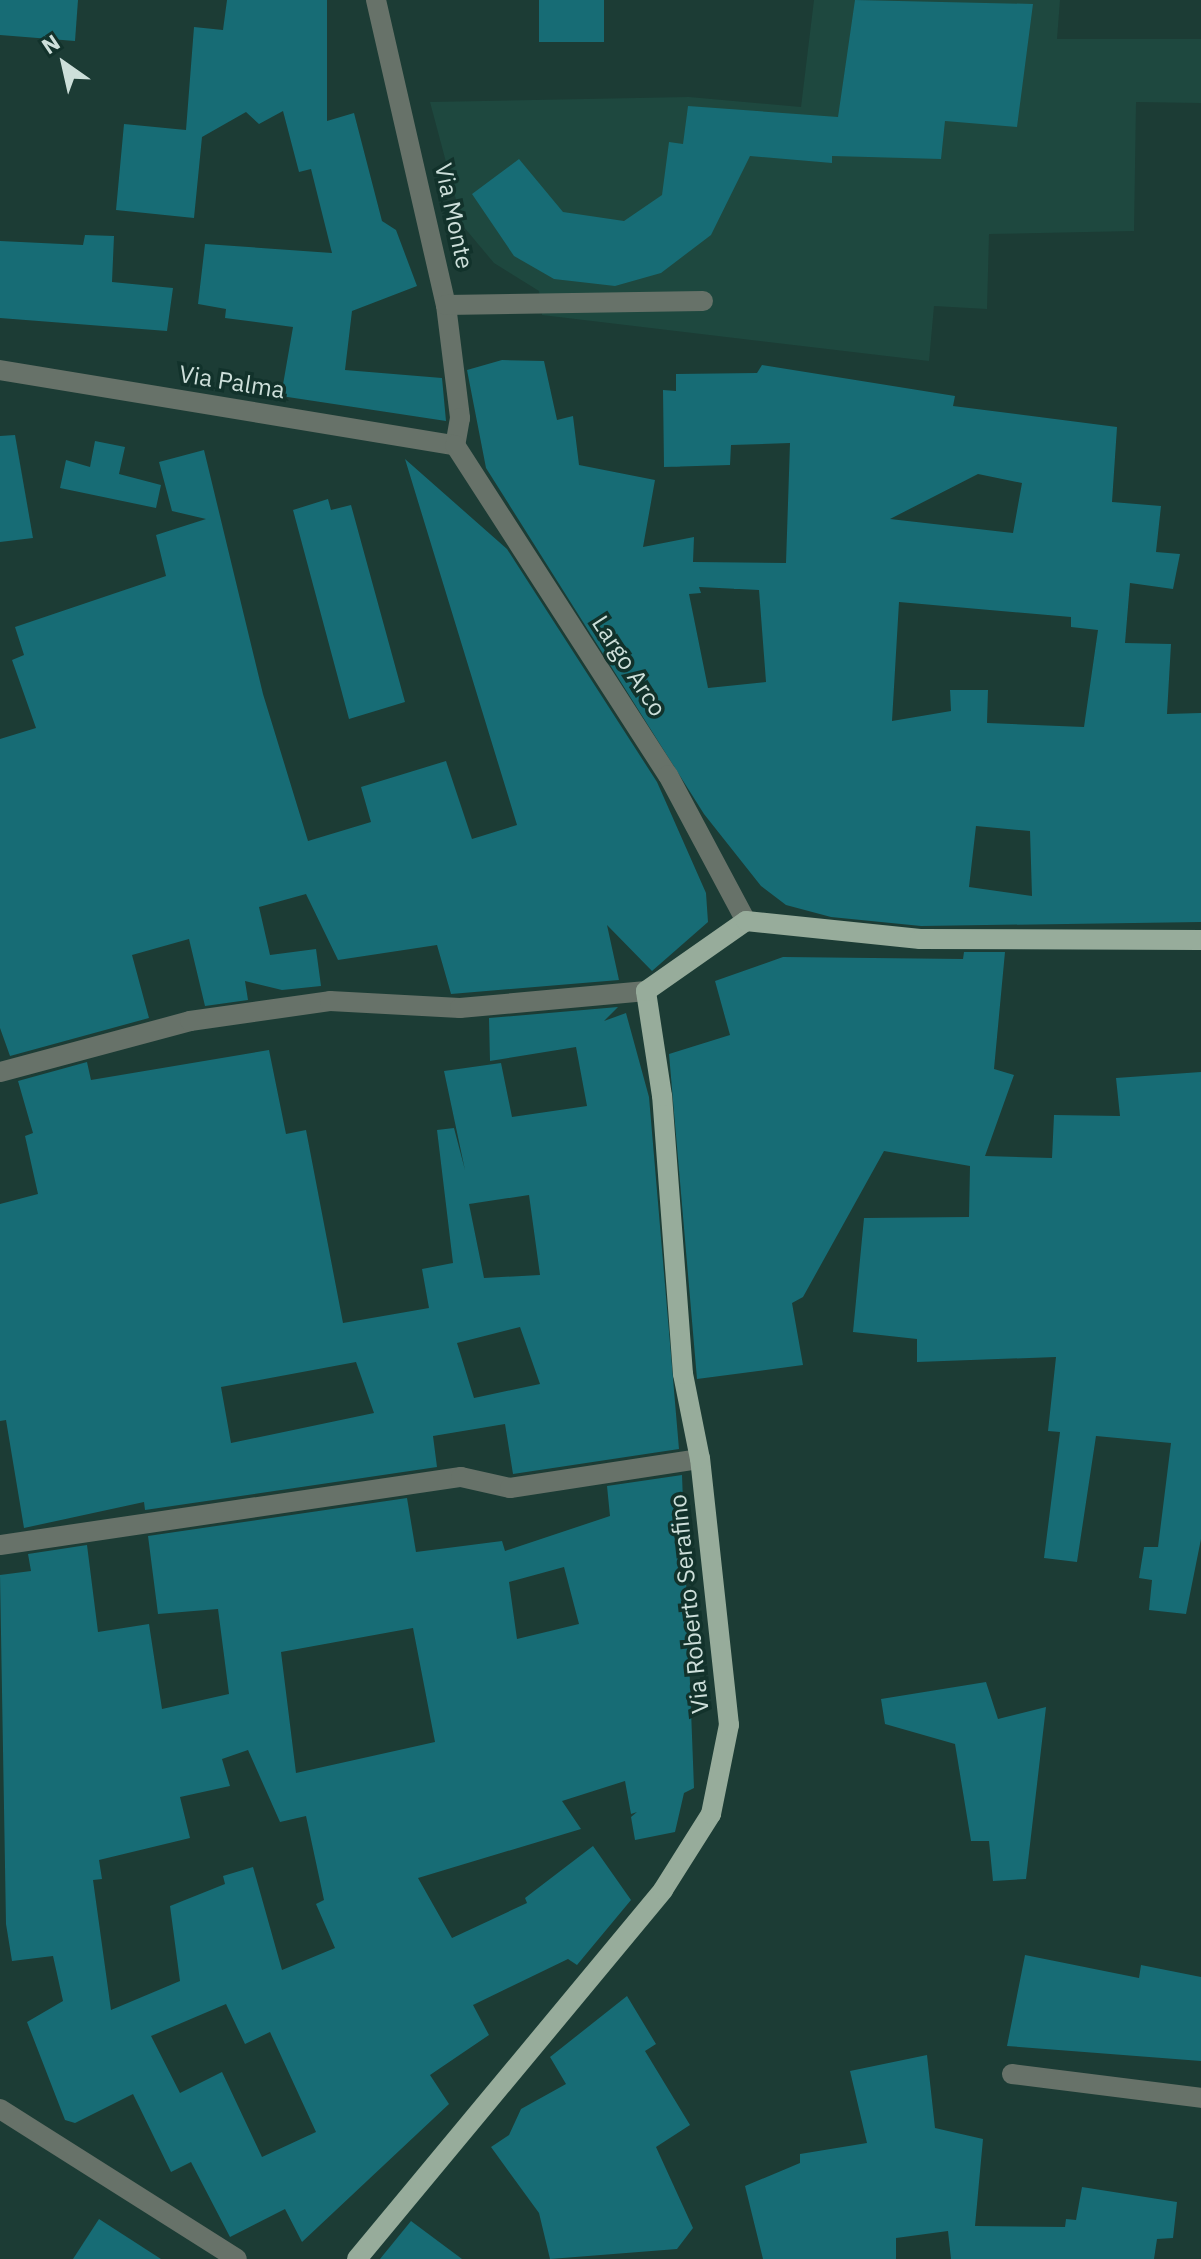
<!DOCTYPE html>
<html>
<head>
<meta charset="utf-8">
<style>
	body { margin:0 }
	#map { position:relative; width:1201px; height:2259px; overflow:hidden; background:#1c3c35; font-family:"IBM Plex Sans",sans-serif }
	div>[style] { position:absolute }
	.built>* { inset:0; background:#1e483f }
	.building>* { inset:0; background:#176c75; transform-origin:0 0 }
	.minor>* { height:20px; margin:-10px; padding:0 10px; transform-origin:10px; border-radius:10px; background:#677269 }
	.major>* { height:20px; margin:-10px; padding:0 10px; transform-origin:10px; border-radius:10px; background:#97ac9b }
	span { translate:-50% -50%; white-space:nowrap; text-align:center; line-height:1.15; -webkit-text-stroke:7px #12322b; paint-order:stroke }
	.street-label { font-size:24px; color:#cddfda }
	.north { position:absolute; left:24px; top:24px; width:80px; height:80px; -webkit-text-stroke:6px #12322b; paint-order:stroke; rotate:326deg; font-size:22px; font-weight:700; line-height:32px; text-align:center; color:#cddfda }
	.north::after { content:''; display:block; margin:auto; width:28px; height:36px; background:#cddfda; clip-path:polygon(50% 0,100% 100%,50% 72%,0 100%) }
</style>
</head>
<body>
<div id="map">
	<div class="built">
		<div style="clip-path:polygon(814px 0,1060px 0,1057px 39px,1201px 39px,1201px 103px,1136px 102px,1134px 231px,989px 234px,987px 309px,934px 306px,929px 361px,542px 315px,539px 291px,494px 263px,463px 226px,430px 102px,689px 97px,801px 107px)"></div>
	</div>
	<div class="building">
		<div style="clip-path:polygon(0 0,78px 0,75px 41px,0 35px)"></div>
		<div style="clip-path:polygon(227px 0,327px 0,327px 121px,354px 113px,382px 221px,396px 230px,417px 286px,352px 311px,345px 370px,442px 378px,446px 421px,281px 396px,293px 327px,225px 318px,226px 309px,198px 304px,205px 244px,332px 253px,311px 169px,299px 172px,283px 111px,259px 124px,246px 112px,202px 137px,194px 218px,116px 210px,124px 124px,186px 130px,194px 27px,223px 30px)"></div>
		<div style="left:539px;top:0;width:65px;height:42px"></div>
		<div style="clip-path:polygon(855px 0,1033px 4px,1017px 127px,945px 121px,941px 159px,832px 156px,832px 163px,750px 156px,711px 235px,661px 273px,615px 286px,554px 279px,514px 256px,472px 194px,519px 159px,563px 212px,624px 221px,662px 195px,669px 142px,683px 144px,688px 106px,838px 117px)"></div>
		<div style="clip-path:polygon(85px 235px,114px 236px,112px 282px,173px 288px,167px 331px,0 318px,0 241px,83px 245px)"></div>
		<div style="clip-path:polygon(evenodd,502px 360px,544px 361px,557px 420px,573px 416px,579px 465px,655px 480px,643px 547px,694px 537px,693px 562px,786px 563px,790px 443px,731px 445px,730px 465px,664px 467px,663px 390px,676px 391px,676px 374px,757px 373px,762px 365px,955px 396px,953px 406px,1117px 427px,1112px 502px,1161px 506px,1156px 552px,1180px 554px,1173px 589px,1130px 583px,1125px 643px,1171px 644px,1167px 714px,1201px 713px,1201px 922px,921px 926px,831px 917px,786px 905px,761px 886px,704px 814px,486px 468px,467px 370px,502px 360px,978px 474px,1022px 483px,1013px 533px,890px 519px,978px 474px,502px 360px,699px 587px,759px 590px,766px 682px,708px 688px,689px 594px,701px 593px,699px 587px,502px 360px,899px 602px,1071px 617px,1071px 627px,1098px 630px,1084px 727px,987px 723px,988px 690px,950px 690px,951px 711px,892px 721px,899px 602px,502px 360px,976px 826px,1030px 831px,1032px 896px,969px 887px,976px 826px)"></div>
		<div style="clip-path:polygon(15px 435px,33px 538px,0 542px,0 436px)"></div>
		<div style="clip-path:polygon(95px 441px,125px 447px,119px 474px,161px 485px,156px 508px,60px 488px,66px 460px,90px 467px)"></div>
		<div style="clip-path:polygon(204px 450px,263px 694px,308px 841px,371px 822px,361px 787px,446px 761px,472px 839px,517px 825px,405px 459px,507px 549px,657px 782px,706px 893px,708px 922px,652px 971px,607px 925px,619px 980px,451px 994px,437px 945px,338px 960px,306px 894px,259px 907px,270px 955px,316px 949px,321px 986px,282px 990px,245px 981px,248px 1000px,205px 1006px,189px 939px,132px 955px,149px 1018px,10px 1056px,0 1028px,0 739px,36px 728px,12px 660px,24px 655px,15px 627px,166px 576px,156px 535px,206px 519px,172px 511px,159px 462px)"></div>
		<div style="clip-path:polygon(328px 499px,331px 510px,351px 505px,405px 702px,349px 719px,293px 510px)"></div>
		<div style="clip-path:polygon(964px 952px,1005px 952px,994px 1069px,1014px 1075px,985px 1156px,1052px 1158px,1054px 1115px,1120px 1116px,1116px 1078px,1201px 1072px,1201px 1539px,1186px 1614px,1149px 1610px,1152px 1580px,1139px 1578px,1144px 1547px,1158px 1547px,1171px 1443px,1096px 1436px,1077px 1562px,1044px 1558px,1060px 1432px,1048px 1431px,1056px 1357px,917px 1362px,917px 1339px,853px 1332px,864px 1218px,969px 1217px,970px 1166px,884px 1151px,803px 1297px,792px 1303px,803px 1365px,697px 1379px,669px 1054px,730px 1035px,715px 981px,783px 957px,963px 959px)"></div>
		<div style="clip-path:polygon(evenodd,618px 1007px,604px 1021px,626px 1013px,649px 1097px,679px 1449px,513px 1474px,505px 1424px,433px 1436px,437px 1467px,145px 1510px,144px 1502px,24px 1528px,6px 1420px,0 1421px,0 1204px,38px 1194px,25px 1136px,33px 1133px,18px 1081px,87px 1062px,91px 1080px,269px 1050px,286px 1134px,306px 1130px,343px 1323px,429px 1308px,422px 1269px,453px 1263px,437px 1130px,454px 1128px,465px 1170px,444px 1071px,501px 1063px,512px 1117px,587px 1106px,576px 1047px,490px 1061px,489px 1018px,618px 1007px,529px 1195px,540px 1275px,484px 1278px,469px 1204px,529px 1195px,618px 1007px,520px 1327px,540px 1384px,474px 1398px,457px 1343px,520px 1327px,618px 1007px,356px 1362px,374px 1413px,231px 1443px,221px 1387px,356px 1362px)"></div>
		<div style="clip-path:polygon(evenodd,682px 1475px,694px 1788px,684px 1793px,675px 1832px,635px 1840px,631px 1817px,637px 1812px,631px 1814px,625px 1781px,562px 1801px,581px 1829px,418px 1878px,452px 1938px,527px 1903px,525px 1898px,593px 1846px,631px 1900px,577px 1965px,568px 1959px,473px 2005px,489px 2035px,430px 2075px,449px 2104px,302px 2242px,285px 2209px,230px 2237px,191px 2162px,171px 2172px,133px 2094px,75px 2123px,65px 2120px,27px 2022px,63px 2001px,53px 1956px,12px 1961px,6px 1924px,0 1575px,31px 1571px,28px 1554px,87px 1545px,98px 1632px,149px 1624px,162px 1709px,229px 1694px,218px 1609px,158px 1614px,148px 1536px,407px 1498px,416px 1552px,502px 1541px,505px 1551px,610px 1516px,607px 1486px,682px 1475px,564px 1567px,579px 1624px,517px 1639px,509px 1582px,564px 1567px,682px 1475px,413px 1628px,435px 1742px,296px 1773px,281px 1652px,413px 1628px,682px 1475px,248px 1750px,280px 1822px,306px 1816px,324px 1900px,316px 1904px,335px 1948px,282px 1970px,253px 1867px,223px 1876px,225px 1884px,170px 1906px,180px 1981px,111px 2010px,93px 1880px,102px 1879px,99px 1860px,190px 1838px,180px 1797px,230px 1786px,222px 1759px,248px 1750px,682px 1475px,226px 2004px,245px 2044px,270px 2032px,316px 2132px,262px 2157px,222px 2072px,180px 2093px,151px 2036px,226px 2004px)"></div>
		<div style="clip-path:polygon(986px 1682px,998px 1719px,1046px 1707px,1026px 1879px,993px 1881px,989px 1841px,971px 1841px,955px 1744px,885px 1724px,881px 1699px)"></div>
		<div style="clip-path:polygon(1025px 1955px,1139px 1978px,1141px 1965px,1201px 1977px,1201px 2061px,1007px 2046px)"></div>
		<div style="clip-path:polygon(627px 1996px,656px 2044px,645px 2051px,690px 2125px,656px 2147px,693px 2228px,677px 2249px,550px 2259px,539px 2213px,491px 2147px,509px 2135px,521px 2109px,566px 2084px,550px 2057px)"></div>
		<div style="clip-path:polygon(927px 2055px,935px 2128px,983px 2139px,975px 2226px,1065px 2227px,1066px 2219px,1076px 2220px,1082px 2187px,1177px 2202px,1173px 2238px,1157px 2239px,1154px 2259px,951px 2259px,948px 2231px,896px 2238px,896px 2259px,763px 2259px,745px 2186px,800px 2163px,800px 2154px,867px 2143px,850px 2071px)"></div>
		<div style="clip-path:polygon(99px 2219px,161px 2259px,73px 2259px)"></div>
		<div style="clip-path:polygon(411px 2221px,462px 2259px,380px 2259px)"></div>
	</div>
	<div class="minor">
		<div style="left:376px;top:0;width:313px;rotate:77.1deg"></div>
		<div style="left:446px;top:305px;width:114px;rotate:82.9deg"></div>
		<div style="left:460px;top:418px;width:27px;rotate:100deg"></div>
		<div style="left:446px;top:305px;width:257px;rotate:-0.9deg"></div>
		<div style="left:0;top:370px;width:461px;rotate:9.4deg"></div>
		<div style="left:455px;top:445px;width:393px;rotate:57.2deg"></div>
		<div style="left:668px;top:775px;width:166px;rotate:61.9deg"></div>
		<div style="left:0;top:1072px;width:197px;rotate:-15deg"></div>
		<div style="left:190px;top:1021px;width:141px;rotate:-8.1deg"></div>
		<div style="left:330px;top:1001px;width:130px;rotate:3.1deg"></div>
		<div style="left:460px;top:1008px;width:187px;rotate:-5.2deg"></div>
		<div style="left:0;top:1545px;width:466px;rotate:-8.4deg"></div>
		<div style="left:461px;top:1477px;width:50px;rotate:12.7deg"></div>
		<div style="left:510px;top:1488px;width:192px;rotate:-8.7deg"></div>
		<div style="left:1012px;top:2074px;width:191px;rotate:7.2deg"></div>
		<div style="left:0;top:2109px;width:280px;rotate:32.3deg"></div>
	</div>
	<div class="major">
		<div style="left:357px;top:2259px;width:479px;rotate:-50.3deg"></div>
		<div style="left:663px;top:1890px;width:90px;rotate:-57.7deg"></div>
		<div style="left:711px;top:1814px;width:91px;rotate:-78.6deg"></div>
		<div style="left:729px;top:1725px;width:268px;rotate:-96.2deg"></div>
		<div style="left:700px;top:1459px;width:87px;rotate:-101.3deg"></div>
		<div style="left:683px;top:1374px;width:279px;rotate:-94.3deg"></div>
		<div style="left:662px;top:1096px;width:106px;rotate:-98.7deg"></div>
		<div style="left:646px;top:991px;width:122px;rotate:-35deg"></div>
		<div style="left:746px;top:921px;width:175px;rotate:5.9deg"></div>
		<div style="left:920px;top:939px;width:281px;rotate:0.2deg"></div>
	</div>
	<div class="street-label">
		<span style="left:454px;top:216px;rotate:78deg">Via Monte</span>
		<span style="left:232px;top:382px;rotate:9deg">Via Palma</span>
		<span style="left:629px;top:666px;rotate:57deg">Largo Arco</span>
		<span style="left:689px;top:1604px;rotate:-96deg">Via Roberto Serafino</span>
	</div>
	<div class="north">N</div>
</div>
</body>
</html>
